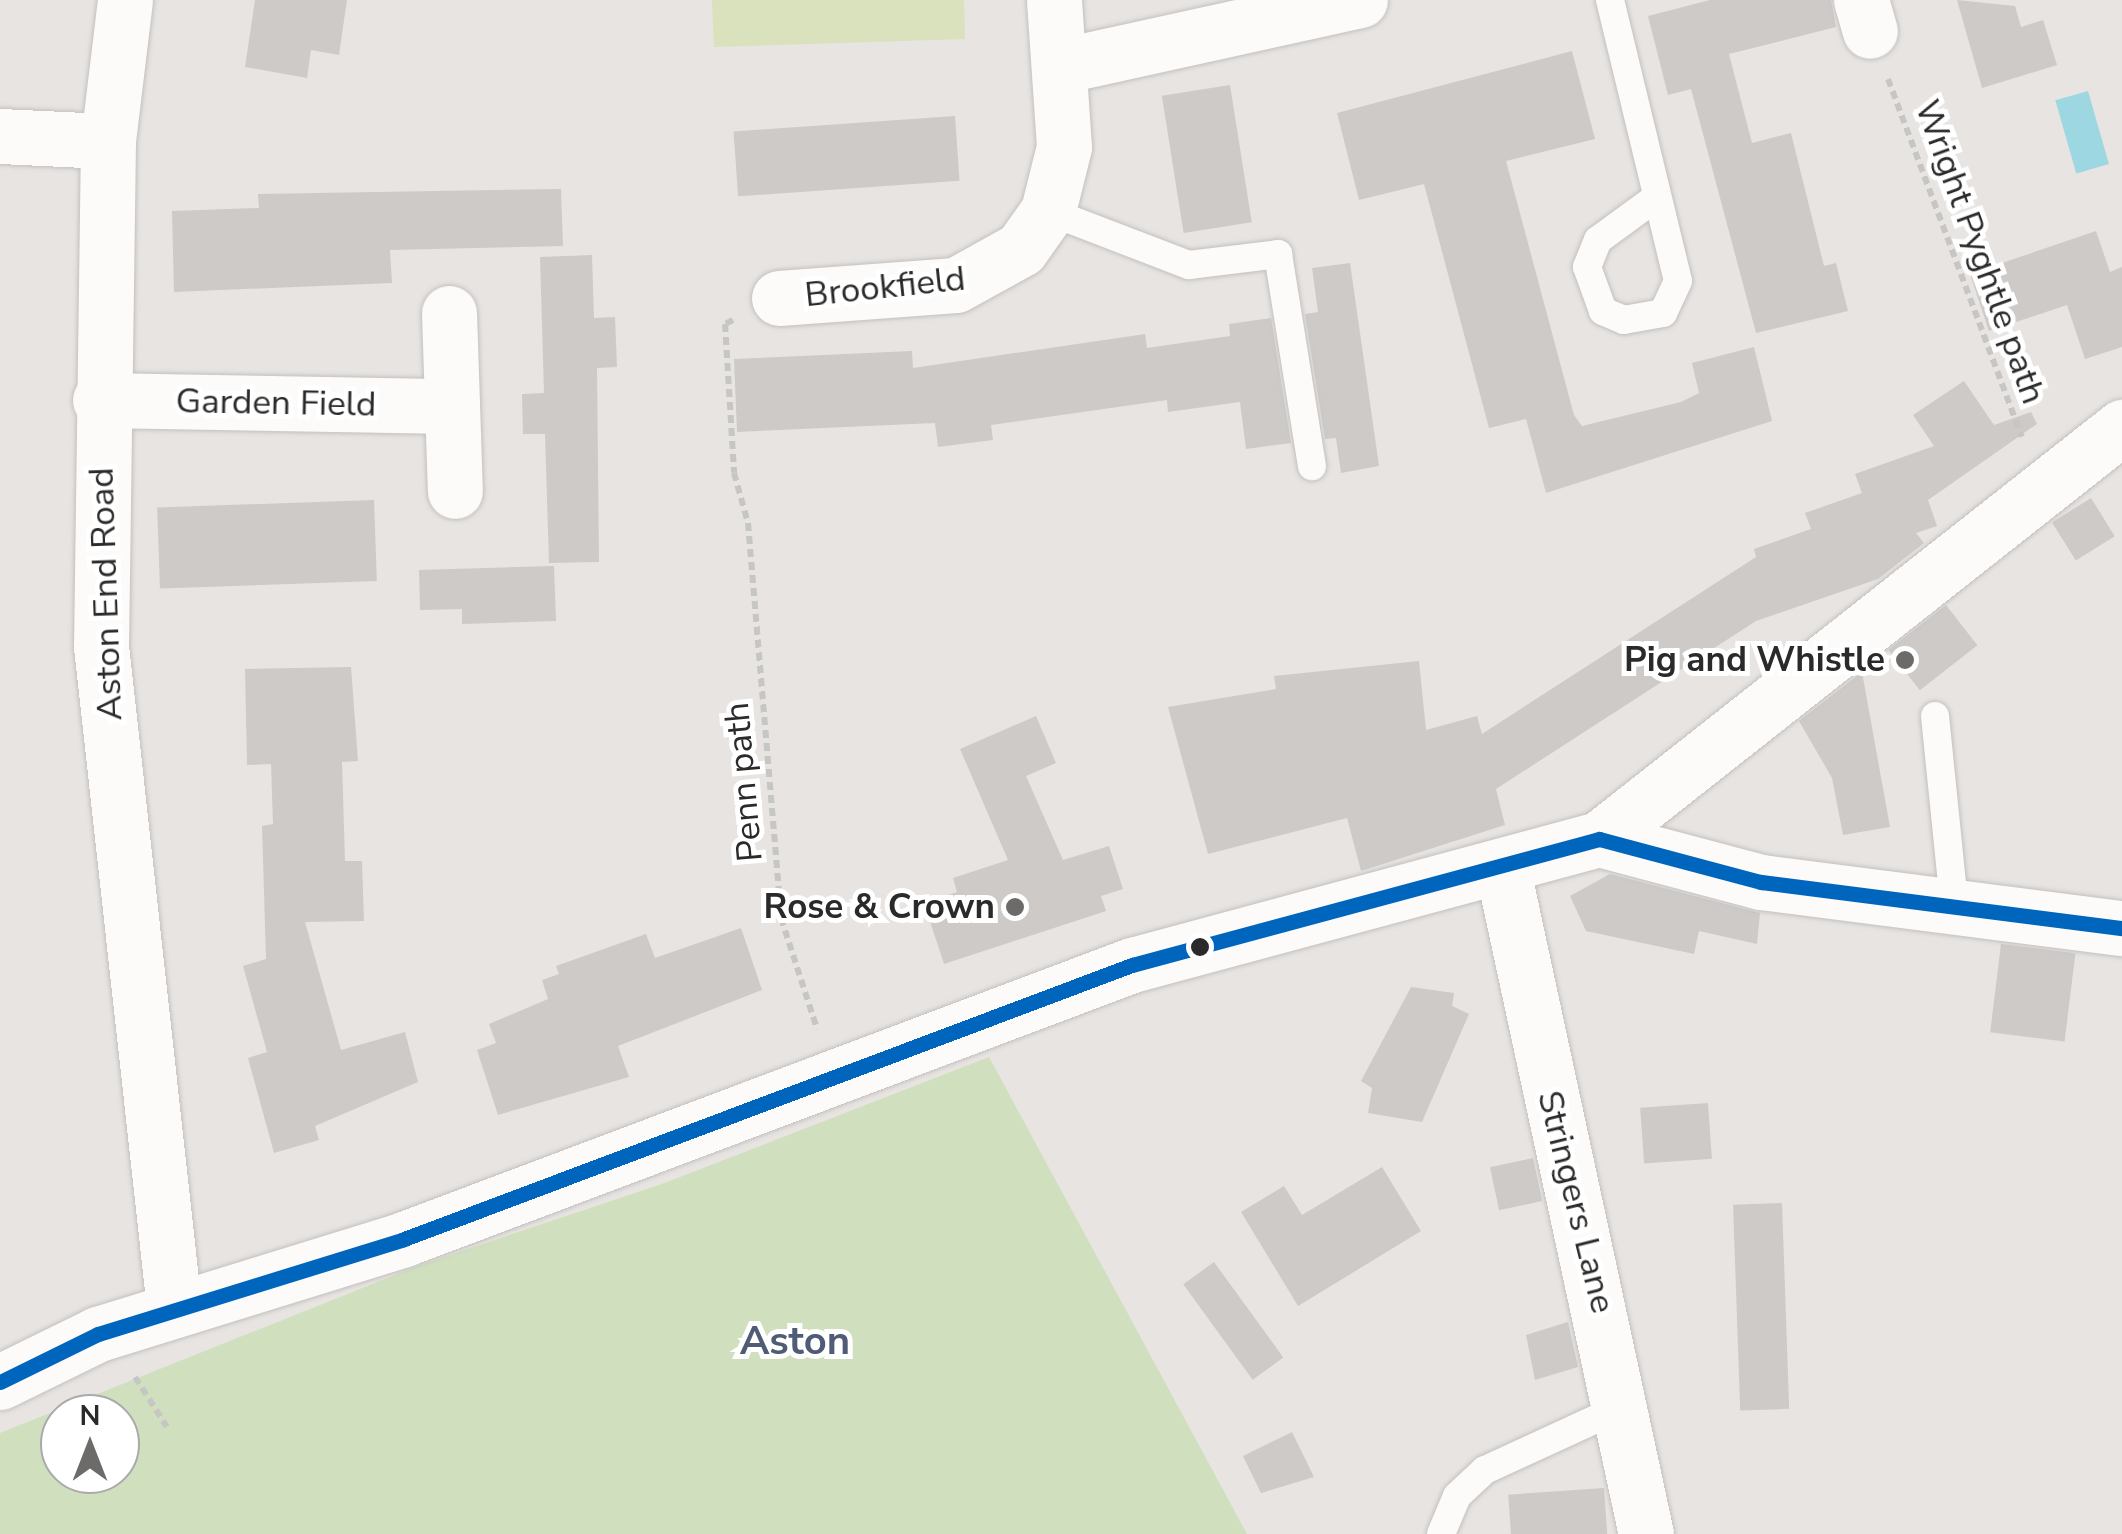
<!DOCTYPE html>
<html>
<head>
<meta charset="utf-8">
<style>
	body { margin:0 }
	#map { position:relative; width:2122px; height:1534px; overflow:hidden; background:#e8e4e1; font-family:"Nunito Sans",sans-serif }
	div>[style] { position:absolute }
	.green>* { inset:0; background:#d0dfbe }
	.pitch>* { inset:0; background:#d9e2bc }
	.water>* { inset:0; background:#9dd7e1; transform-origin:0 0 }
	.building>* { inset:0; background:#cdcac8; transform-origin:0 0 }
	.path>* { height:6px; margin-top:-3px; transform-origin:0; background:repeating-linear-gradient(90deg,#c6c6c5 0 8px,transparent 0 13px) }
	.roads { filter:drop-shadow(0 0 2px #c2c1c0) drop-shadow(0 0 2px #c2c1c0) }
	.service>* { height:28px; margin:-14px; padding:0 14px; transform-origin:14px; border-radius:14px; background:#fcfbfa }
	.minor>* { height:55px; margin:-27.5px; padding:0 27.5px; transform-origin:27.5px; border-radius:27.5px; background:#fcfbfa }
	.bus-1>* { height:15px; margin:-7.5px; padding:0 7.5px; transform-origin:7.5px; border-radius:7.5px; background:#0065bd }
	.dots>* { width:28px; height:28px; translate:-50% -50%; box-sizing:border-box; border:5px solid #fff; border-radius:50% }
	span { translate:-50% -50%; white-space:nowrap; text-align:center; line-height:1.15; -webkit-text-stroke:10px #fff; paint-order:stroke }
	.street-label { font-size:35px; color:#2a2a2a }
	.poi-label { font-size:35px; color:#2a2a2a; font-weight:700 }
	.right { translate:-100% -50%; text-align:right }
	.quarter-label { font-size:40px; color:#505b76; font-weight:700 }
	.north { position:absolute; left:40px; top:1394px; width:100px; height:100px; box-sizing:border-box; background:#fff; border:2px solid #aaa; border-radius:50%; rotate:0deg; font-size:28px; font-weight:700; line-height:40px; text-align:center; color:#2a2a2a }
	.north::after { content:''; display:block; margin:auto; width:35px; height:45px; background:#6c6b6a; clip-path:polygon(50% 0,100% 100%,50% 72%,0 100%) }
</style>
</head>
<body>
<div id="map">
	<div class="green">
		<div style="clip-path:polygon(evenodd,989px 1057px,1247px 1534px,0 1534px,0 1433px,420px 1265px,662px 1184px,989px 1057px,60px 1414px,120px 1414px,120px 1474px,60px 1474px,60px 1414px)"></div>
	</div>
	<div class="pitch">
		<div style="clip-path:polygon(712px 0,964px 0,965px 39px,714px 47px)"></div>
	</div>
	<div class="water">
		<div style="left:2088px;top:91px;width:76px;height:34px;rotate:74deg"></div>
	</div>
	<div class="building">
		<div style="clip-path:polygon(255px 0,347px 0,339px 55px,311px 50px,307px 78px,245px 67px)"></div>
		<div style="clip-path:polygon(1710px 0,1831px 0,1836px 27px,1729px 54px,1752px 143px,1791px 133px,1824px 266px,1836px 263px,1848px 311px,1756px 333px,1691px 89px,1668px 95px,1648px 16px)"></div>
		<div style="clip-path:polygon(1957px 0,2015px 6px,2021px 27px,2043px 20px,2057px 65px,1982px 88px)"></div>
		<div style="clip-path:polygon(1572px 51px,1595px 139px,1506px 161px,1574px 415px,1582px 426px,1681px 402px,1699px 393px,1692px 363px,1754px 347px,1772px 421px,1546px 493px,1526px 419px,1489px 428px,1424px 184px,1359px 200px,1337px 113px)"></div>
		<div style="left:1230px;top:85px;width:139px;height:69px;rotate:81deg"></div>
		<div style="left:955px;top:116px;width:65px;height:222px;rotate:86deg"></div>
		<div style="clip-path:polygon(561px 189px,563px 246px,390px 250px,392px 283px,174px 292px,172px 211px,259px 208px,258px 194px)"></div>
		<div style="clip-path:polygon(2096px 231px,2110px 272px,2122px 267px,2122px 347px,2085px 359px,2067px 305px,1989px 331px,1970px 274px)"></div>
		<div style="clip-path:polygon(592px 255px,594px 318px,615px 317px,617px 367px,597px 368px,599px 562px,549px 563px,545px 434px,523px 434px,522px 394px,544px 393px,540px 257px)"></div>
		<div style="clip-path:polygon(1350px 263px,1379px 466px,1341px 473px,1336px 438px,1325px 439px,1305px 314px,1318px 312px,1312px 268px)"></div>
		<div style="clip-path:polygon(1271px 318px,1291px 443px,1246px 449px,1240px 402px,1168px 412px,1167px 400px,991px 425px,993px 440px,938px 447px,935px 423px,737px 432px,734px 359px,912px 351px,913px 368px,1145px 334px,1147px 348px,1230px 336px,1229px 324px)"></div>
		<div style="clip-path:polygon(1964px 381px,1994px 425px,2031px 412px,2037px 424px,1928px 500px,1937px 526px,1916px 533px,1924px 543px,1878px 579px,1756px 621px,1496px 789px,1505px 825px,1361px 871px,1347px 818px,1208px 854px,1168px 707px,1276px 689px,1274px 676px,1419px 661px,1426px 730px,1477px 716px,1482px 734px,1756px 557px,1754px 549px,1811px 529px,1805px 513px,1862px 493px,1855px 474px,1934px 446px,1913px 415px)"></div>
		<div style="left:2091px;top:498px;width:45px;height:46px;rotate:58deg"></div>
		<div style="left:374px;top:500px;width:81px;height:217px;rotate:88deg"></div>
		<div style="clip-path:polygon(554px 566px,556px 621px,462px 624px,462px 609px,420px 610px,419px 570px)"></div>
		<div style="left:1946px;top:605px;width:51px;height:73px;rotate:52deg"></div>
		<div style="clip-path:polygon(351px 667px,358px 761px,342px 762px,345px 861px,362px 861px,364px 921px,305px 922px,341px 1050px,405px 1032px,418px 1082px,315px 1126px,319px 1140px,274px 1153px,248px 1058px,267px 1052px,243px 966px,266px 959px,262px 826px,273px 824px,271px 764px,247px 765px,245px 669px)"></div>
		<div style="clip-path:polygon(1862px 672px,1890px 827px,1843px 835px,1832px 778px,1799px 721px)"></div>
		<div style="clip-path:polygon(1036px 716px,1056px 763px,1026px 776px,1063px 860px,1109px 846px,1123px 889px,1101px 896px,1106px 911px,944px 964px,924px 903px,957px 892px,953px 878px,1008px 860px,960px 749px)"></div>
		<div style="clip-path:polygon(1610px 874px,1760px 913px,1757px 944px,1699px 931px,1694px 954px,1586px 931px,1570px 896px)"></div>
		<div style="clip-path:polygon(741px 928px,762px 990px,618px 1046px,629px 1077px,498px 1115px,477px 1050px,496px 1043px,489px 1024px,548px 999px,542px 980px,559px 974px,556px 966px,646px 934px,655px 958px)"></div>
		<div style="left:2001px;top:944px;width:75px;height:89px;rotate:7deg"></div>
		<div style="clip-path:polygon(1411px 987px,1454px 993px,1452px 1006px,1469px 1014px,1422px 1122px,1368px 1113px,1372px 1088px,1361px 1081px)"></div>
		<div style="left:1708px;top:1103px;width:56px;height:68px;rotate:86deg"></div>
		<div style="left:1533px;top:1158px;width:44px;height:44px;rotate:78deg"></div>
		<div style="clip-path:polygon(1382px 1167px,1421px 1231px,1298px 1306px,1241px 1212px,1284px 1186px,1302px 1215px)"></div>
		<div style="left:1782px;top:1203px;width:206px;height:49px;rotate:88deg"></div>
		<div style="left:1214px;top:1262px;width:118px;height:38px;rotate:54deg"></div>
		<div style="clip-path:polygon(1568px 1322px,1578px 1367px,1535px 1380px,1526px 1335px)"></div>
		<div style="clip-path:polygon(1292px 1432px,1314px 1477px,1261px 1493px,1243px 1456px)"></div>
		<div style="left:1604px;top:1488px;width:46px;height:96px;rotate:86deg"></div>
	</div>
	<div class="path">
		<div style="left:1888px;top:79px;width:382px;rotate:69.5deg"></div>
		<div style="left:733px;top:320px;width:9px;rotate:153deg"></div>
		<div style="left:725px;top:324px;width:149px;rotate:86.5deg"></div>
		<div style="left:734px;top:473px;width:52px;rotate:74.4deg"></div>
		<div style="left:748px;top:523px;width:396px;rotate:85.2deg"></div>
		<div style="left:781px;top:918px;width:117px;rotate:72deg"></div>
		<div style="left:135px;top:1377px;width:59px;rotate:57.4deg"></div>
	</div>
	<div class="roads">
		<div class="service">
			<div style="left:1610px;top:0;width:289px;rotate:76.4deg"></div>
			<div style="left:1678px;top:281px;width:35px;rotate:115deg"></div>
			<div style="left:1663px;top:313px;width:40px;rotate:170deg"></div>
			<div style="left:1624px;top:320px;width:23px;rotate:-157deg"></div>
			<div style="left:1603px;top:311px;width:47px;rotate:-110deg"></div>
			<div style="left:1587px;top:267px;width:29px;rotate:-68deg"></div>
			<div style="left:1598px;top:240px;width:69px;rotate:-36.2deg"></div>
			<div style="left:1048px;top:211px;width:151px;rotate:21deg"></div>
			<div style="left:1189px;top:265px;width:90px;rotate:-7deg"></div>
			<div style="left:1278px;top:254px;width:215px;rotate:80.9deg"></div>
			<div style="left:1935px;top:716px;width:189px;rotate:84.2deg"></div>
			<div style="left:1441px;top:1534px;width:41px;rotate:-67.2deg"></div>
			<div style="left:1457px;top:1496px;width:38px;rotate:-43deg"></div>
			<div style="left:1485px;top:1470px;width:153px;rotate:-24.7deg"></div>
		</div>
		<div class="minor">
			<div style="left:125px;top:0;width:142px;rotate:96.9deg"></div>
			<div style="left:108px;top:141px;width:505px;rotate:90.79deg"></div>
			<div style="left:101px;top:646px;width:665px;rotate:83.7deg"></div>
			<div style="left:1861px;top:0;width:32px;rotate:74deg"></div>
			<div style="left:1065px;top:65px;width:302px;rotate:-12.4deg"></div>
			<div style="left:0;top:136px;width:108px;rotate:2.7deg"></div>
			<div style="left:779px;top:298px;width:177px;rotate:-4.2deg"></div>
			<div style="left:956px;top:285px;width:74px;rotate:-29deg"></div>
			<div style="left:1021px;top:249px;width:47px;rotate:-54.6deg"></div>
			<div style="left:1048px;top:211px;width:66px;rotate:-76deg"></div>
			<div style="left:1064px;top:147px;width:147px;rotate:-93.9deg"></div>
			<div style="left:449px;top:313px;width:178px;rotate:88.1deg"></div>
			<div style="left:100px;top:400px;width:352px;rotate:1deg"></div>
			<div style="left:1599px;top:839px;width:666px;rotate:-38.23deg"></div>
			<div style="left:1503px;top:871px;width:678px;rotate:77.83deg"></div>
			<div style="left:0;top:1382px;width:109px;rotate:-26.1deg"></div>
			<div style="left:98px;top:1334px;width:320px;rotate:-17.2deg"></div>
			<div style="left:404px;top:1239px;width:778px;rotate:-20.63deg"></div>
			<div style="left:1132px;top:965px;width:484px;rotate:-15.1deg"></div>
			<div style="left:1599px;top:839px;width:168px;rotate:14.9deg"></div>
			<div style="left:1761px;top:882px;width:364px;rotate:7.3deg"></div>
		</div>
	</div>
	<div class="bus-1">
		<div style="left:0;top:1382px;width:109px;rotate:-26.1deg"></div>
		<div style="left:98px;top:1334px;width:320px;rotate:-17.2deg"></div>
		<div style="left:404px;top:1239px;width:778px;rotate:-20.63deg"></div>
		<div style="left:1132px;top:965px;width:484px;rotate:-15.1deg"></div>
		<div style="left:1599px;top:839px;width:168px;rotate:14.9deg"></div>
		<div style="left:1761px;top:882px;width:364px;rotate:7.3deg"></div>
	</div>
	<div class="dots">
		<div style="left:1905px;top:660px;background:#6c6b6a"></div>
		<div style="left:1015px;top:907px;background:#6c6b6a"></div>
		<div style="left:1200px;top:947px;background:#2a2a2a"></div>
	</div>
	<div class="street-label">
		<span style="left:1980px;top:252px;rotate:70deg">Wright Pyghtle path</span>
		<span style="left:885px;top:287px;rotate:-6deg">Brookfield</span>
		<span style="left:276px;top:403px;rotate:1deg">Garden Field</span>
		<span style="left:106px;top:594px;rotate:-92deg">Aston End Road</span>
		<span style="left:744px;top:782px;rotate:-95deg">Penn path</span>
		<span style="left:1576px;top:1202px;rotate:76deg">Stringers Lane</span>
	</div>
	<div class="poi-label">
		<span class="right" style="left:1885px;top:660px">Pig and Whistle</span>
		<span class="right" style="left:995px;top:907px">Rose &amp; Crown</span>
	</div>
	<div class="quarter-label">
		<span style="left:795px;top:1341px">Aston</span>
	</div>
	<div class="north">N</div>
</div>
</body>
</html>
